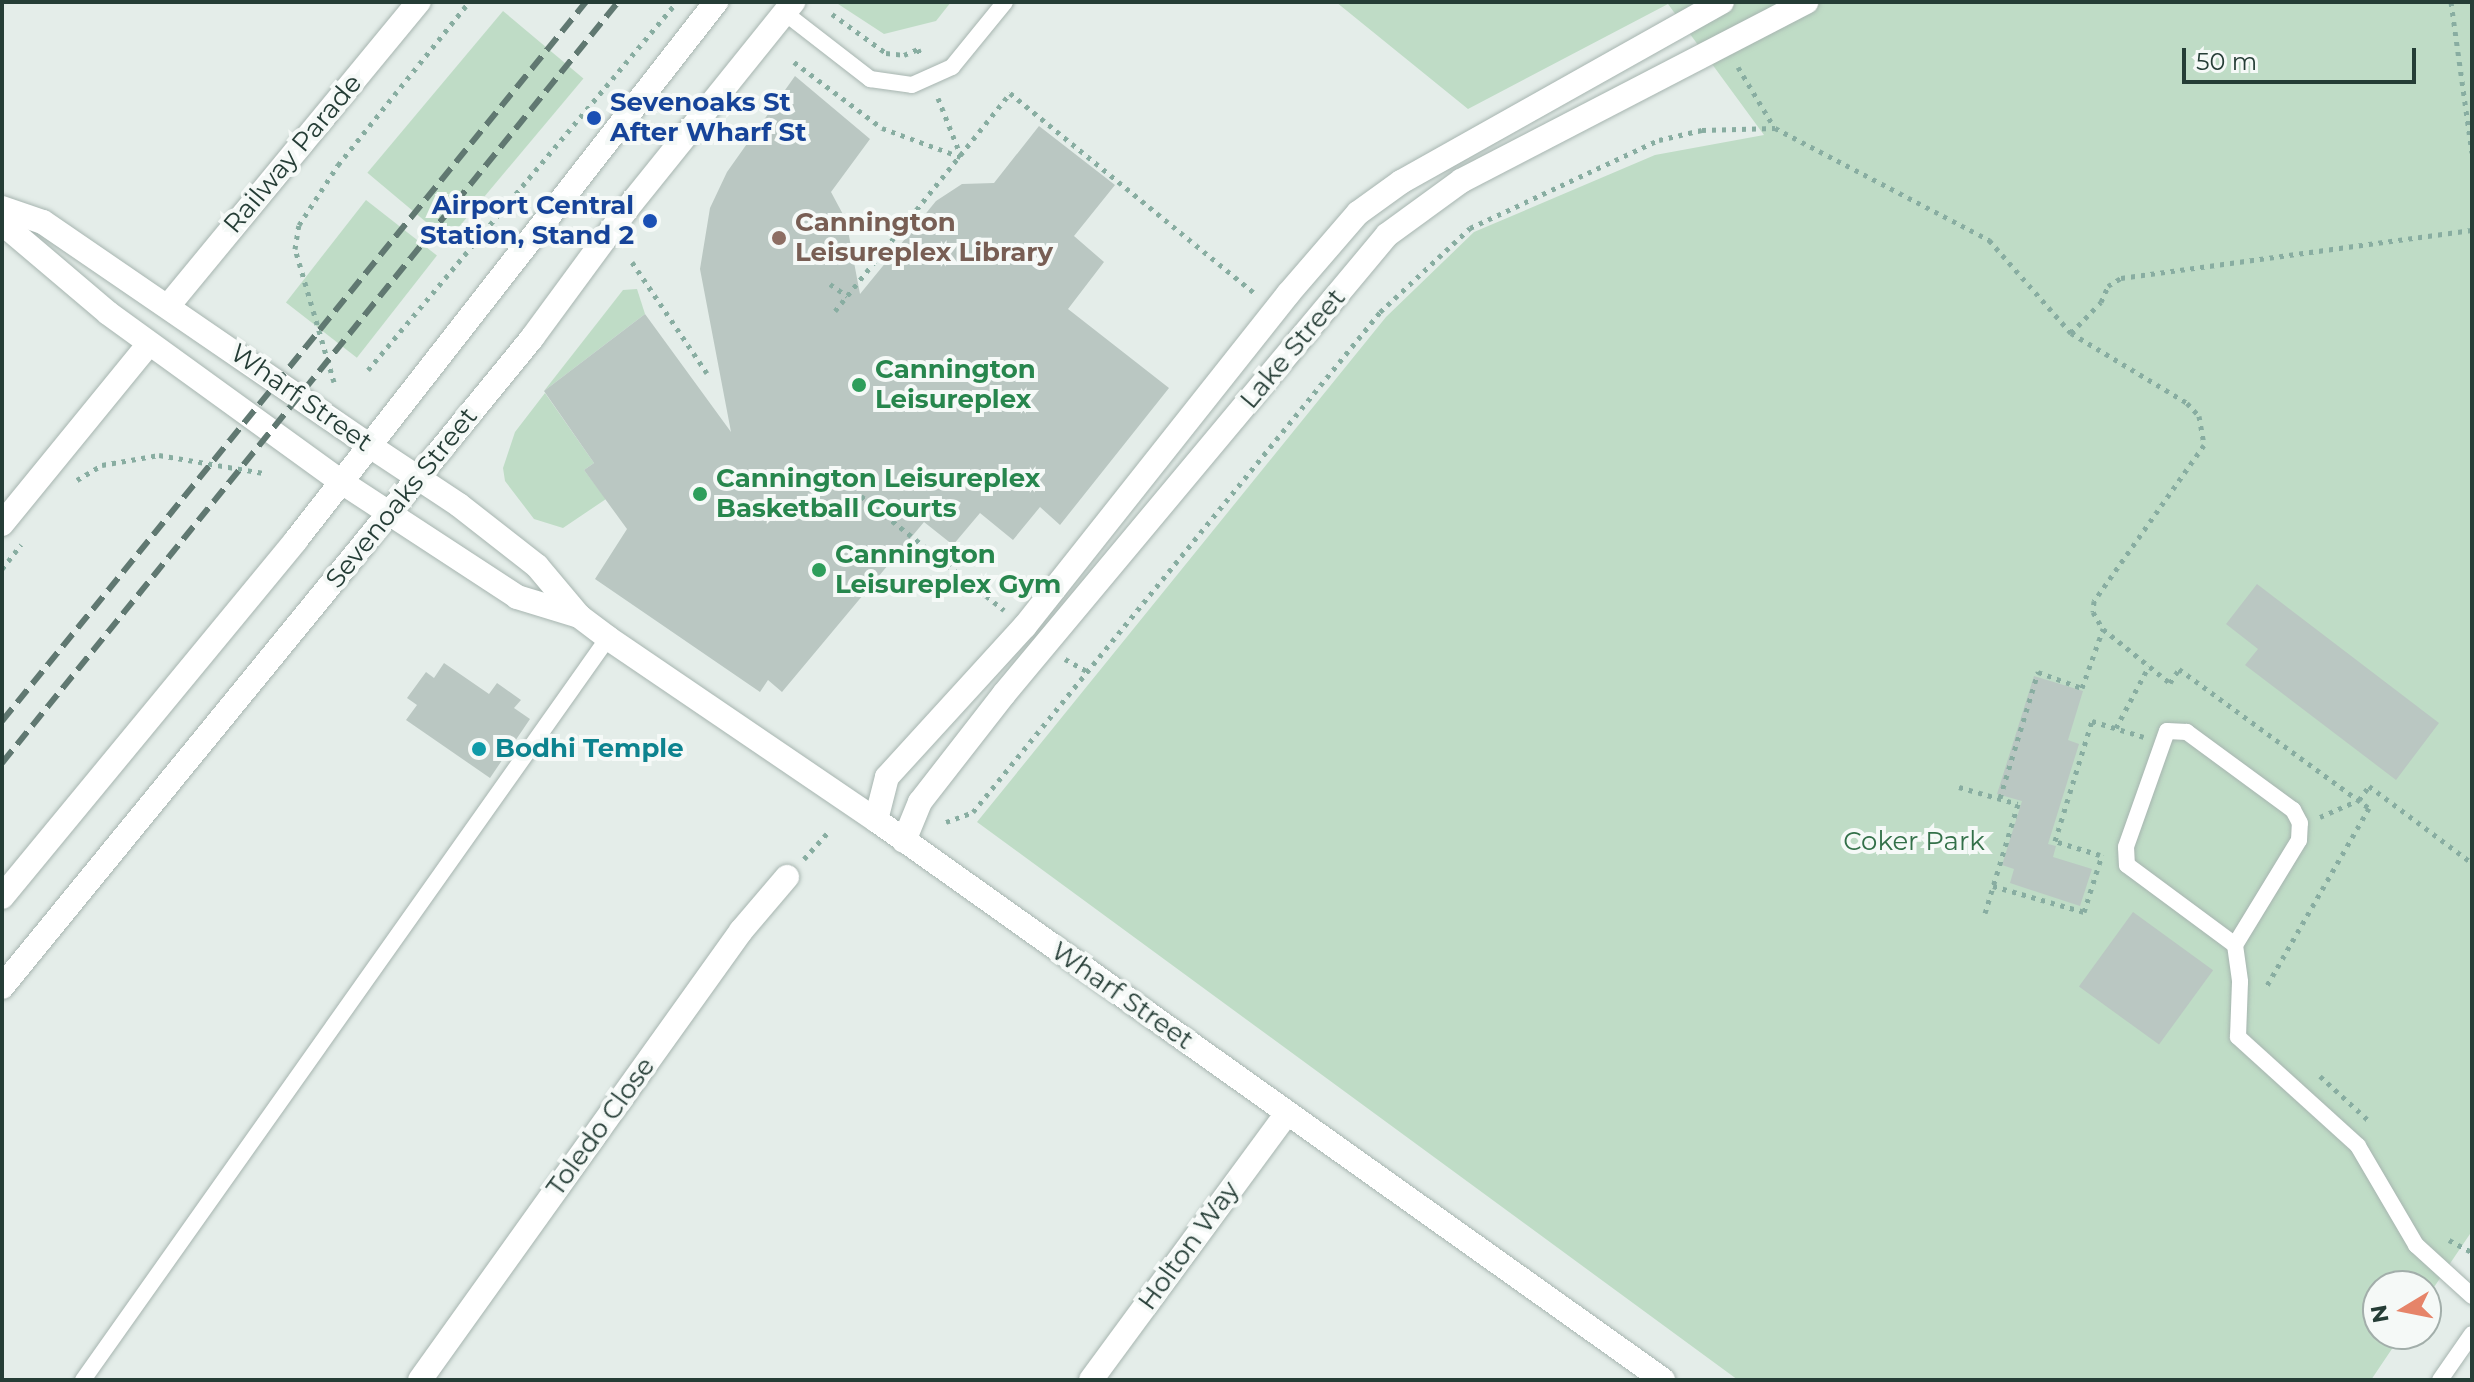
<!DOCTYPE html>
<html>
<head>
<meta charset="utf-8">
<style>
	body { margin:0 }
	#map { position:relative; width:2474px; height:1382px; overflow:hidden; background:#e4ede9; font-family:Montserrat,sans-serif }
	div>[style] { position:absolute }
	.green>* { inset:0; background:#bfdcc6; transform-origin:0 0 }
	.building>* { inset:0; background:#bac7c2; transform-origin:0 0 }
	.path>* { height:5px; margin-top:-2.5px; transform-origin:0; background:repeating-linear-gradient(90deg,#88ada1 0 4px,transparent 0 10px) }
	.roads { filter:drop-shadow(0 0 2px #a7b5b0) drop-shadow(0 0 2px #a7b5b0) }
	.service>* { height:16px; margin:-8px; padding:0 8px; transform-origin:8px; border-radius:8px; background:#fff }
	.minor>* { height:24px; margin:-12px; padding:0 12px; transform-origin:12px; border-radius:12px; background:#fff }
	.tertiary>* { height:24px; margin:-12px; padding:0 12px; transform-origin:12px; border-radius:12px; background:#fff }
	.secondary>* { height:24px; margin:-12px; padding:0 12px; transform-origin:12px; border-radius:12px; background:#fff }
	.rail>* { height:6px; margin-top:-3px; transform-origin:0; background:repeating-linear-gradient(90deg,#607871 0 16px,transparent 0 24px) }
	.dots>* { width:22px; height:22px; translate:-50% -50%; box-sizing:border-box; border:4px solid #f5f9f7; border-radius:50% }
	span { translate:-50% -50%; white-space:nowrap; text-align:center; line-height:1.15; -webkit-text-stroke:8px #f5f9f7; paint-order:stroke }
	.transit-label { font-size:26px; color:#164399; font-weight:700 }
	.left { translate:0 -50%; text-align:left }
	.right { translate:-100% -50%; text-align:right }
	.street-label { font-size:26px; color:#253d36 }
	.education-label { font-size:26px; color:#785e54; font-weight:700 }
	.leisure-label { font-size:26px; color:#27864d; font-weight:700 }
	.culture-label { font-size:26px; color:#0d838f; font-weight:700 }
	.park-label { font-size:26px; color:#337049 }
	.frame { position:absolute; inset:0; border:4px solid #253d36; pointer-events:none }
	.north { position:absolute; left:2362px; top:1270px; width:80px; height:80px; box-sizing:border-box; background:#f5f9f7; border:2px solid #a2aeaa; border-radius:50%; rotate:260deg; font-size:22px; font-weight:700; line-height:32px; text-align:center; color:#253d36 }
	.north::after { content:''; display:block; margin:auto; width:28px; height:36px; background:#e68469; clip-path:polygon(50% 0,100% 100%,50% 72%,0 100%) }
	.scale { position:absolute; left:2182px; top:48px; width:234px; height:36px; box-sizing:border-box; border:4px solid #253d36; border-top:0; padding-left:10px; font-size:24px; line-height:28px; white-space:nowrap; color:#253d36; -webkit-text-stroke:6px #f5f9f7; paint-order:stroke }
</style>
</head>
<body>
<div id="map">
	<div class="green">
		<div style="clip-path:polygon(835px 2px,951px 2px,936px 21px,884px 34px)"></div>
		<div style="clip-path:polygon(1336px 2px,2472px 2px,2472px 1231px,2426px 1299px,2426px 1286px,2378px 1286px,2378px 1334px,2402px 1334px,2371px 1380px,1738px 1380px,977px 822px,1386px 317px,1474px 232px,1655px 155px,1764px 135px,1668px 4px,1468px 109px)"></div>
		<div style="left:503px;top:11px;width:105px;height:211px;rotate:40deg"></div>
		<div style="left:366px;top:200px;width:90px;height:130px;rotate:38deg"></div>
		<div style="clip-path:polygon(637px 289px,645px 314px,544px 391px,623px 290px)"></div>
		<div style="clip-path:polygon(545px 393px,594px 463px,584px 470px,606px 499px,563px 528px,534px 519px,505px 481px,503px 468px,515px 432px)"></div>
	</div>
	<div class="building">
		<div style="clip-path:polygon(795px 76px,870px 139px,831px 192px,846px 220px,860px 294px,936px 201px,962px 184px,994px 183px,1039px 126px,1115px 185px,1074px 236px,1104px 262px,1068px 309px,1169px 388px,1060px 525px,1040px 507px,1013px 540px,980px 513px,953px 545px,924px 522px,782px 692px,768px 680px,760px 692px,595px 579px,627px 529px,584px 470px,594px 463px,544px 391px,645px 314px,731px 432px,700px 269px,710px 208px,727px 172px)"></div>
		<div style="clip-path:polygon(2257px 584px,2439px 723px,2396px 780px,2245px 665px,2258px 649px,2226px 624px)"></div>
		<div style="clip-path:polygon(444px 663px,489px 694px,497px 683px,521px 700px,514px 708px,530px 719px,490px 778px,406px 720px,417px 705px,407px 698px,426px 672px,434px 678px)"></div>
		<div style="clip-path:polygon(2034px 676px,2083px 691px,2068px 740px,2079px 744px,2048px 844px,2056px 846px,2053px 857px,2092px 869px,2080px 906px,2010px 883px,2014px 869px,2002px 865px,2022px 801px,1997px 794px)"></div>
		<div style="left:2133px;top:912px;width:99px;height:92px;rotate:36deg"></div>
	</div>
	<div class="path">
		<div style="left:2451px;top:2px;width:152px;rotate:82.1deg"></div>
		<div style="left:832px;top:14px;width:67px;rotate:35.8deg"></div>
		<div style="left:886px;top:53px;width:18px;rotate:6deg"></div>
		<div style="left:904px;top:55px;width:15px;rotate:-23deg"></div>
		<div style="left:918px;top:49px;width:8px;rotate:67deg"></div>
		<div style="left:794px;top:62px;width:110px;rotate:36.9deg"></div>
		<div style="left:882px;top:128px;width:84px;rotate:20.2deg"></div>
		<div style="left:1738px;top:67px;width:70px;rotate:59deg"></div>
		<div style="left:938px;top:98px;width:62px;rotate:68.4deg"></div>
		<div style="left:632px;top:262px;width:134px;rotate:56deg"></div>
		<div style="left:830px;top:284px;width:21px;rotate:35deg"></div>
		<div style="left:835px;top:311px;width:280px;rotate:-51.2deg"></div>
		<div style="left:1010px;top:93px;width:318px;rotate:39.3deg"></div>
		<div style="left:2071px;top:333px;width:43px;rotate:-45.9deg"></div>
		<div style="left:2101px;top:302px;width:17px;rotate:-66deg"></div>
		<div style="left:2108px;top:286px;width:15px;rotate:-32deg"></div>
		<div style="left:2121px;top:278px;width:354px;rotate:-7.8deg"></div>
		<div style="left:368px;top:370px;width:481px;rotate:-50deg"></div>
		<div style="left:334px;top:382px;width:139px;rotate:-106.3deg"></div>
		<div style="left:295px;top:249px;width:24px;rotate:-81deg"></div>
		<div style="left:299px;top:225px;width:72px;rotate:-57deg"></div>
		<div style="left:338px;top:165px;width:209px;rotate:-51.2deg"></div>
		<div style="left:77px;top:480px;width:29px;rotate:-31deg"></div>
		<div style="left:102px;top:465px;width:58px;rotate:-10deg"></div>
		<div style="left:159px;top:455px;width:106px;rotate:9.8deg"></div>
		<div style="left:861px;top:496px;width:183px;rotate:38.6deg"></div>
		<div style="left:2px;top:569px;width:31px;rotate:-52deg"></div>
		<div style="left:1065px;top:659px;width:26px;rotate:29deg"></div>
		<div style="left:2116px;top:728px;width:70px;rotate:-62deg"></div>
		<div style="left:1959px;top:787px;width:61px;rotate:16.1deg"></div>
		<div style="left:2018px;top:804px;width:114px;rotate:106.8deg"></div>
		<div style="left:2000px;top:798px;width:132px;rotate:-73.2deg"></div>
		<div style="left:2038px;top:672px;width:47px;rotate:20deg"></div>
		<div style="left:2082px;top:688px;width:63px;rotate:-70.4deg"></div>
		<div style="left:2320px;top:817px;width:43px;rotate:-23.6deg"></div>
		<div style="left:2359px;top:800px;width:17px;rotate:-54deg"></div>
		<div style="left:2369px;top:786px;width:129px;rotate:36.8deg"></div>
		<div style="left:946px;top:822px;width:29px;rotate:-20deg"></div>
		<div style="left:973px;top:812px;width:645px;rotate:-50.85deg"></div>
		<div style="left:1380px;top:312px;width:123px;rotate:-43deg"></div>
		<div style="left:1470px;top:228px;width:208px;rotate:-25deg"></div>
		<div style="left:1659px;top:140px;width:44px;rotate:-13.1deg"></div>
		<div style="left:1702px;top:130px;width:73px;rotate:-1.6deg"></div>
		<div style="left:1775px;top:128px;width:242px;rotate:27.6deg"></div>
		<div style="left:1989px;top:240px;width:124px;rotate:48.6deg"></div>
		<div style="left:2071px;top:333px;width:135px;rotate:31.1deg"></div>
		<div style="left:2187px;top:403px;width:18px;rotate:47deg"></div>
		<div style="left:2199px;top:416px;width:29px;rotate:80deg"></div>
		<div style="left:2204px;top:445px;width:191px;rotate:125.2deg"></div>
		<div style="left:2094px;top:601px;width:11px;rotate:95deg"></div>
		<div style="left:2093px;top:612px;width:20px;rotate:60deg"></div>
		<div style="left:2103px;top:629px;width:86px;rotate:38.9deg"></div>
		<div style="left:2170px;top:683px;width:17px;rotate:-57deg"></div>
		<div style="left:2179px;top:669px;width:235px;rotate:36.2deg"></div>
		<div style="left:2369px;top:808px;width:209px;rotate:119.9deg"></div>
		<div style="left:2100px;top:855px;width:47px;rotate:-162.7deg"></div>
		<div style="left:2055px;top:841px;width:126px;rotate:-72.9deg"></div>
		<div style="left:2092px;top:721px;width:54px;rotate:17.1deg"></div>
		<div style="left:804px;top:859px;width:36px;rotate:-48deg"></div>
		<div style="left:1993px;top:886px;width:95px;rotate:15.9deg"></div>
		<div style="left:2084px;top:912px;width:60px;rotate:-72.5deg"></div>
		<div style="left:2320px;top:1076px;width:65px;rotate:42.5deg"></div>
		<div style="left:2449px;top:1240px;width:26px;rotate:28deg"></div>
	</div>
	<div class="roads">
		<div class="service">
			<div style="left:785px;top:13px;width:108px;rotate:37.8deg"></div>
			<div style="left:870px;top:79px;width:42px;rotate:8.1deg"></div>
			<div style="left:912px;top:85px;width:44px;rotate:-24.2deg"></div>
			<div style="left:952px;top:67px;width:84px;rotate:-50.8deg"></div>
			<div style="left:2235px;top:945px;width:123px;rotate:-58.6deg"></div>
			<div style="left:2299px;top:840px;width:17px;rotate:-87deg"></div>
			<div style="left:2300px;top:823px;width:15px;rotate:-118deg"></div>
			<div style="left:2293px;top:810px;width:132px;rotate:-143.7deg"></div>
			<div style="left:2187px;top:732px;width:20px;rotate:-177deg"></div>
			<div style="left:2167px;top:731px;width:123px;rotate:109.5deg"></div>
			<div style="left:2126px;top:847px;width:18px;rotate:87deg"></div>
			<div style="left:2127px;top:865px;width:134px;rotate:36.5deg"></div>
			<div style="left:2235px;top:945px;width:37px;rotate:82deg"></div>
			<div style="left:2240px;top:982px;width:55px;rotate:92.1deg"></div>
			<div style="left:2238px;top:1037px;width:162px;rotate:42.2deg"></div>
			<div style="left:2358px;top:1146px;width:115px;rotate:59.6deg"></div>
			<div style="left:2416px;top:1245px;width:76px;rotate:42.3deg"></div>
			<div style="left:83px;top:1380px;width:909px;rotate:-54.72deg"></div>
			<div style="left:2440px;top:1380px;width:56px;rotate:-55.2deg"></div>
		</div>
		<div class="minor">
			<div style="left:876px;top:820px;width:44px;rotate:-75.7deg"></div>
			<div style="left:887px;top:777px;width:205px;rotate:-47.6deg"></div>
			<div style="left:1025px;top:626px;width:424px;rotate:-51.6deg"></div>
			<div style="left:1288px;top:294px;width:107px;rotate:-49.2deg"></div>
			<div style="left:1358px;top:213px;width:53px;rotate:-35.8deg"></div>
			<div style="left:1401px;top:182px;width:368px;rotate:-29.3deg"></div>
			<div style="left:904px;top:841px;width:42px;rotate:-67.7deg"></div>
			<div style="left:920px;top:802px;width:137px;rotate:-52.1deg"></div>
			<div style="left:1004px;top:694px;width:598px;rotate:-50.16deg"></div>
			<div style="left:1387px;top:235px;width:92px;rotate:-36.1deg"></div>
			<div style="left:1461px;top:181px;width:389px;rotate:-27.4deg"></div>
			<div style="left:420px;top:1380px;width:552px;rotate:-54.44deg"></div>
			<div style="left:741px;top:931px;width:71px;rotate:-49.6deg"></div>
			<div style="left:1091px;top:1380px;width:331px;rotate:-53.7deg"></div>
		</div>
		<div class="tertiary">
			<div style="left:2px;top:208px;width:43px;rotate:18.9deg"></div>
			<div style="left:43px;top:222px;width:393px;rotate:34.4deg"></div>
			<div style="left:2px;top:223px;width:139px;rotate:40.3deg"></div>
			<div style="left:108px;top:313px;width:286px;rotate:35.9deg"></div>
			<div style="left:168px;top:306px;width:394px;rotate:-50.5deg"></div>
			<div style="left:2px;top:524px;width:232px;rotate:-50.8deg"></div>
		</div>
		<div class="secondary">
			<div style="left:367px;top:444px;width:110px;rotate:33.5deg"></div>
			<div style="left:459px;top:505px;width:99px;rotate:38deg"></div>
			<div style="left:537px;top:566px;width:65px;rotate:50deg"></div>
			<div style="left:579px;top:616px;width:36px;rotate:37deg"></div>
			<div style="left:608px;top:638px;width:324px;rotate:34.2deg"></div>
			<div style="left:876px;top:820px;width:966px;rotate:35.43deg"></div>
			<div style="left:340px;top:481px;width:212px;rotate:33.2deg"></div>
			<div style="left:517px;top:597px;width:65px;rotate:17deg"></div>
			<div style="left:2px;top:897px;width:462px;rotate:-50.5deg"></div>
			<div style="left:296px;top:540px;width:683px;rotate:-52.02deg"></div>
			<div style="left:2px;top:987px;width:838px;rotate:-50.76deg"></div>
			<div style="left:532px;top:338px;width:159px;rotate:-53.7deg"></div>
			<div style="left:626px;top:210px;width:267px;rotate:-51.2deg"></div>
		</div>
	</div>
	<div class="rail">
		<div style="left:2px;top:721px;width:926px;rotate:-50.92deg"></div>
		<div style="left:2px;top:763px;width:979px;rotate:-51.01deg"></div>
	</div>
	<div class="dots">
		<div style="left:594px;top:118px;background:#1a4fb4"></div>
		<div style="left:650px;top:221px;background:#1a4fb4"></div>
		<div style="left:779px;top:238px;background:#8d6e63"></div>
		<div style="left:859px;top:385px;background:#2e9e5b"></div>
		<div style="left:700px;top:494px;background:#2e9e5b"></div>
		<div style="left:819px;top:570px;background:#2e9e5b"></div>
		<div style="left:479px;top:749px;background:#0f9aa8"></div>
	</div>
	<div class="transit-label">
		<span class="left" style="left:610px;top:118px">Sevenoaks St<br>After Wharf St</span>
		<span class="right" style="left:634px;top:221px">Airport Central<br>Station, Stand 2</span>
	</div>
	<div class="street-label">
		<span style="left:293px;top:154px;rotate:-50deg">Railway Parade</span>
		<span style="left:1293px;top:349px;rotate:-50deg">Lake Street</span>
		<span style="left:301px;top:398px;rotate:35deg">Wharf Street</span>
		<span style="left:402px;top:498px;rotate:-51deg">Sevenoaks Street</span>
		<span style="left:1122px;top:996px;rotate:35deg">Wharf Street</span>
		<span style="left:601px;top:1127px;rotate:-54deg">Toledo Close</span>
		<span style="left:1189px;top:1246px;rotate:-54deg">Holton Way</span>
	</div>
	<div class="education-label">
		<span class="left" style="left:795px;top:238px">Cannington<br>Leisureplex Library</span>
	</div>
	<div class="leisure-label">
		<span class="left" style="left:875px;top:385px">Cannington<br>Leisureplex</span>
		<span class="left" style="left:716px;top:494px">Cannington Leisureplex<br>Basketball Courts</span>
		<span class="left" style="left:835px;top:570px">Cannington<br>Leisureplex Gym</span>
	</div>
	<div class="culture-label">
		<span class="left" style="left:495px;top:749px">Bodhi Temple</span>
	</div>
	<div class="park-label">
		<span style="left:1914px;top:842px">Coker Park</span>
	</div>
	<div class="frame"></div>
	<div class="north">N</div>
	<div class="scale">50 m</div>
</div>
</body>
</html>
